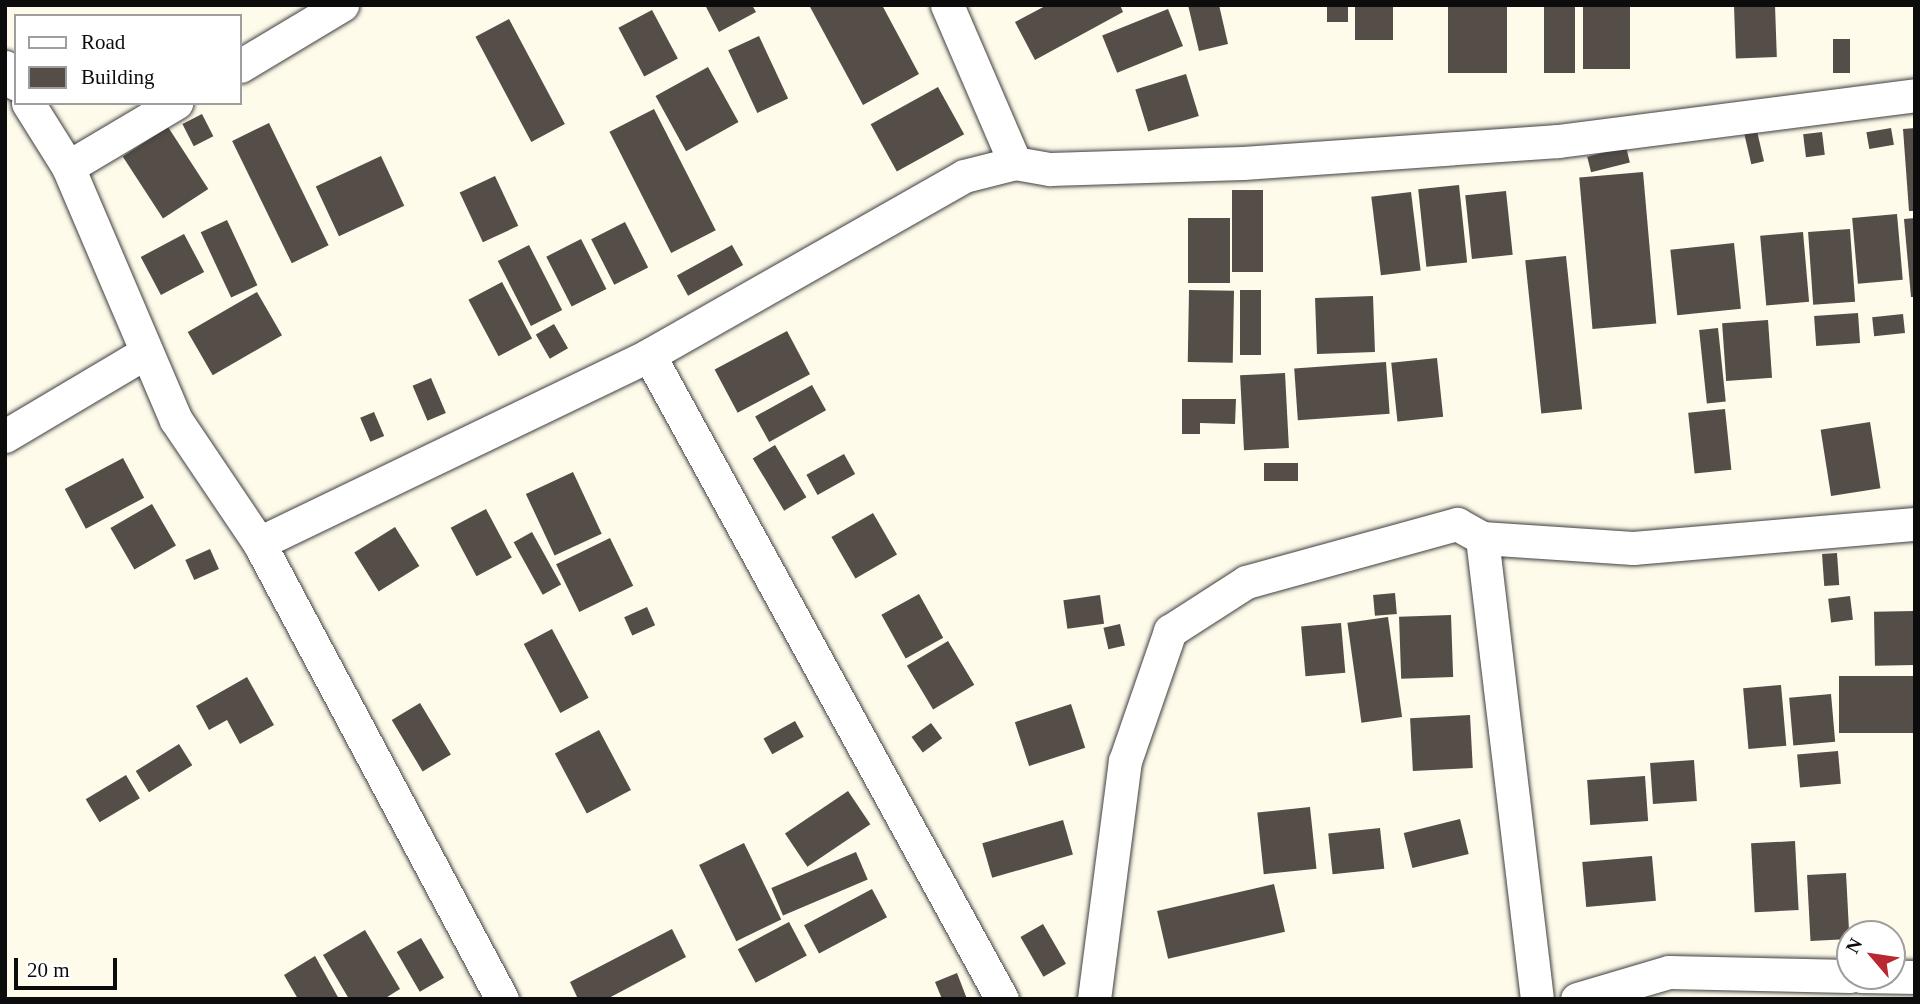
<!DOCTYPE html>
<html>
<head>
<meta charset="utf-8">
<style>
	body { margin:0 }
	#map { position:relative; width:1920px; height:1004px; overflow:hidden; background:#fffbeb; font-family:"Times New Roman",serif }
	div>[style] { position:absolute }
	.building>* { inset:0; background:#544d48; transform-origin:0 0 }
	.roads { filter:drop-shadow(0 0 2px #3f3f3f) drop-shadow(0 0 2px #3f3f3f) }
	.minor>* { height:33px; margin:-16.5px; padding:0 16.5px; transform-origin:16.5px; border-radius:16.5px; background:#fff }
	span { translate:-50% -50%; white-space:nowrap; text-align:center; line-height:1.15; -webkit-text-stroke:7px #fff; paint-order:stroke }
	.frame { position:absolute; inset:0; border:7px solid #0c0c0c; pointer-events:none }
	.legend { position:absolute; left:14px; top:14px; width:228px; height:91px; box-sizing:border-box; background:#fff; border:2px solid #9e9e9e; margin:0; padding:9px 12px; list-style:none; font-size:21px; color:#0c0c0c }
	.legend li { display:flex; align-items:center; gap:14px; height:35px }
	.legend b { width:35px; border:2px solid #9e9e9e }
	.north { position:absolute; left:1836px; top:920px; width:70px; height:70px; box-sizing:border-box; background:#fff; border:2px solid #9e9e9e; border-radius:50%; rotate:299deg; font-size:19px; font-weight:700; line-height:28px; text-align:center; color:#0c0c0c }
	.north::after { content:''; display:block; margin:auto; width:24px; height:32px; background:#b8282f; clip-path:polygon(50% 0,100% 100%,50% 72%,0 100%) }
	.scale { position:absolute; left:14px; top:958px; width:103px; height:32px; box-sizing:border-box; border:4px solid #0c0c0c; border-top:0; padding-left:9px; font-size:21px; line-height:24px; white-space:nowrap; color:#0c0c0c; -webkit-text-stroke:5px #fff; paint-order:stroke }
</style>
</head>
<body>
<div id="map">
	<div class="building">
		<div style="clip-path:polygon(705px 5px,752px 5px,756px 12px,719px 32px)"></div>
		<div style="clip-path:polygon(809px 5px,882px 5px,919px 74px,863px 105px)"></div>
		<div style="clip-path:polygon(1047px 5px,1120px 5px,1123px 12px,1035px 60px,1015px 22px)"></div>
		<div style="clip-path:polygon(1188px 5px,1219px 5px,1228px 44px,1199px 51px)"></div>
		<div style="left:1327px;top:5px;width:21px;height:17px"></div>
		<div style="left:1355px;top:5px;width:38px;height:35px"></div>
		<div style="left:1448px;top:5px;width:59px;height:68px"></div>
		<div style="left:1544px;top:5px;width:31px;height:68px"></div>
		<div style="left:1583px;top:5px;width:47px;height:64px"></div>
		<div style="left:1775px;top:5px;width:52px;height:41px;rotate:88deg"></div>
		<div style="left:1168px;top:9px;width:40px;height:71px;rotate:68deg"></div>
		<div style="left:652px;top:10px;width:55px;height:38px;rotate:62deg"></div>
		<div style="left:509px;top:19px;width:119px;height:38px;rotate:62deg"></div>
		<div style="left:759px;top:36px;width:69px;height:34px;rotate:65deg"></div>
		<div style="left:1833px;top:39px;width:17px;height:34px"></div>
		<div style="left:708px;top:67px;width:63px;height:60px;rotate:61deg"></div>
		<div style="left:1186px;top:74px;width:44px;height:53px;rotate:73deg"></div>
		<div style="left:938px;top:87px;width:54px;height:77px;rotate:61deg"></div>
		<div style="left:654px;top:109px;width:136px;height:50px;rotate:63deg"></div>
		<div style="left:202px;top:114px;width:25px;height:22px;rotate:63deg"></div>
		<div style="left:269px;top:123px;width:136px;height:41px;rotate:64deg"></div>
		<div style="left:168px;top:127px;width:74px;height:54px;rotate:57deg"></div>
		<div style="left:1891px;top:128px;width:17px;height:25px;rotate:80deg"></div>
		<div style="clip-path:polygon(1915px 128px,1915px 211px,1909px 211px,1903px 129px)"></div>
		<div style="left:1757px;top:131px;width:31px;height:13px;rotate:77deg"></div>
		<div style="left:1822px;top:132px;width:23px;height:19px;rotate:83deg"></div>
		<div style="left:1626px;top:147px;width:16px;height:40px;rotate:76deg"></div>
		<div style="left:381px;top:156px;width:55px;height:72px;rotate:65deg"></div>
		<div style="left:1643px;top:172px;width:152px;height:64px;rotate:85deg"></div>
		<div style="left:495px;top:176px;width:55px;height:39px;rotate:65deg"></div>
		<div style="left:1459px;top:185px;width:78px;height:41px;rotate:84deg"></div>
		<div style="left:1232px;top:190px;width:31px;height:82px"></div>
		<div style="left:1506px;top:191px;width:64px;height:41px;rotate:84deg"></div>
		<div style="left:1411px;top:192px;width:79px;height:40px;rotate:83deg"></div>
		<div style="left:1897px;top:214px;width:66px;height:45px;rotate:85deg"></div>
		<div style="left:1188px;top:218px;width:42px;height:65px"></div>
		<div style="clip-path:polygon(1915px 218px,1915px 297px,1911px 297px,1904px 219px)"></div>
		<div style="left:227px;top:220px;width:72px;height:29px;rotate:65deg"></div>
		<div style="left:625px;top:222px;width:51px;height:38px;rotate:63deg"></div>
		<div style="left:1850px;top:229px;width:73px;height:42px;rotate:86deg"></div>
		<div style="left:1803px;top:232px;width:70px;height:43px;rotate:85deg"></div>
		<div style="left:184px;top:234px;width:43px;height:49px;rotate:62deg"></div>
		<div style="left:581px;top:239px;width:56px;height:39px;rotate:63deg"></div>
		<div style="left:1734px;top:243px;width:66px;height:64px;rotate:84deg"></div>
		<div style="left:529px;top:245px;width:73px;height:35px;rotate:63deg"></div>
		<div style="left:732px;top:245px;width:23px;height:63px;rotate:61deg"></div>
		<div style="left:1566px;top:256px;width:154px;height:41px;rotate:84deg"></div>
		<div style="left:502px;top:282px;width:64px;height:38px;rotate:62deg"></div>
		<div style="left:1189px;top:290px;width:45px;height:72px;rotate:1deg"></div>
		<div style="left:1240px;top:290px;width:21px;height:65px"></div>
		<div style="left:257px;top:292px;width:50px;height:80px;rotate:60deg"></div>
		<div style="left:1373px;top:296px;width:56px;height:58px;rotate:88deg"></div>
		<div style="left:1858px;top:313px;width:30px;height:44px;rotate:86deg"></div>
		<div style="left:1903px;top:314px;width:19px;height:31px;rotate:84deg"></div>
		<div style="left:1768px;top:320px;width:58px;height:46px;rotate:86deg"></div>
		<div style="left:554px;top:324px;width:28px;height:21px;rotate:60deg"></div>
		<div style="left:1718px;top:328px;width:74px;height:19px;rotate:84deg"></div>
		<div style="left:787px;top:331px;width:49px;height:82px;rotate:62deg"></div>
		<div style="left:1437px;top:358px;width:59px;height:46px;rotate:84deg"></div>
		<div style="left:1386px;top:362px;width:52px;height:92px;rotate:86deg"></div>
		<div style="left:1285px;top:373px;width:75px;height:45px;rotate:87deg"></div>
		<div style="left:431px;top:378px;width:38px;height:20px;rotate:67deg"></div>
		<div style="left:812px;top:385px;width:29px;height:65px;rotate:61deg"></div>
		<div style="clip-path:polygon(1182px 399px,1236px 399px,1235px 424px,1200px 423px,1200px 434px,1182px 434px)"></div>
		<div style="left:1725px;top:409px;width:61px;height:37px;rotate:84deg"></div>
		<div style="left:374px;top:412px;width:26px;height:15px;rotate:67deg"></div>
		<div style="left:1870px;top:422px;width:67px;height:50px;rotate:81deg"></div>
		<div style="left:775px;top:445px;width:61px;height:26px;rotate:59deg"></div>
		<div style="left:844px;top:454px;width:23px;height:43px;rotate:61deg"></div>
		<div style="left:123px;top:458px;width:45px;height:66px;rotate:62deg"></div>
		<div style="left:1298px;top:463px;width:18px;height:34px;rotate:90deg"></div>
		<div style="left:573px;top:472px;width:68px;height:52px;rotate:65deg"></div>
		<div style="left:152px;top:504px;width:48px;height:48px;rotate:60deg"></div>
		<div style="left:486px;top:509px;width:55px;height:40px;rotate:62deg"></div>
		<div style="left:873px;top:513px;width:48px;height:48px;rotate:60deg"></div>
		<div style="left:395px;top:527px;width:46px;height:48px;rotate:58deg"></div>
		<div style="left:532px;top:532px;width:60px;height:21px;rotate:61deg"></div>
		<div style="left:610px;top:538px;width:53px;height:60px;rotate:64deg"></div>
		<div style="left:210px;top:549px;width:22px;height:27px;rotate:66deg"></div>
		<div style="left:1837px;top:553px;width:32px;height:15px;rotate:86deg"></div>
		<div style="left:1395px;top:593px;width:21px;height:22px;rotate:85deg"></div>
		<div style="left:919px;top:594px;width:50px;height:43px;rotate:61deg"></div>
		<div style="left:1100px;top:595px;width:29px;height:37px;rotate:82deg"></div>
		<div style="left:1850px;top:596px;width:24px;height:22px;rotate:83deg"></div>
		<div style="left:647px;top:607px;width:20px;height:25px;rotate:66deg"></div>
		<div style="left:1914px;top:611px;width:54px;height:40px;rotate:89deg"></div>
		<div style="left:1451px;top:615px;width:62px;height:52px;rotate:88deg"></div>
		<div style="left:1388px;top:617px;width:101px;height:41px;rotate:82deg"></div>
		<div style="left:1341px;top:623px;width:50px;height:40px;rotate:85deg"></div>
		<div style="left:1120px;top:624px;width:22px;height:17px;rotate:77deg"></div>
		<div style="left:552px;top:629px;width:78px;height:32px;rotate:62deg"></div>
		<div style="left:948px;top:641px;width:51px;height:48px;rotate:59deg"></div>
		<div style="left:1915px;top:676px;width:57px;height:76px;rotate:90deg"></div>
		<div style="clip-path:polygon(247px 677px,274px 725px,240px 744px,227px 720px,209px 730px,196px 706px)"></div>
		<div style="left:1781px;top:685px;width:61px;height:38px;rotate:85deg"></div>
		<div style="left:1831px;top:694px;width:48px;height:42px;rotate:85deg"></div>
		<div style="left:420px;top:703px;width:60px;height:33px;rotate:59deg"></div>
		<div style="left:1071px;top:704px;width:46px;height:59px;rotate:72deg"></div>
		<div style="left:1470px;top:715px;width:53px;height:60px;rotate:87deg"></div>
		<div style="left:795px;top:721px;width:18px;height:36px;rotate:61deg"></div>
		<div style="left:931px;top:723px;width:19px;height:24px;rotate:54deg"></div>
		<div style="left:599px;top:730px;width:68px;height:50px;rotate:62deg"></div>
		<div style="left:179px;top:744px;width:25px;height:51px;rotate:58deg"></div>
		<div style="left:1838px;top:751px;width:33px;height:41px;rotate:85deg"></div>
		<div style="left:1694px;top:760px;width:41px;height:44px;rotate:86deg"></div>
		<div style="left:126px;top:775px;width:27px;height:47px;rotate:59deg"></div>
		<div style="left:1645px;top:776px;width:45px;height:58px;rotate:86deg"></div>
		<div style="left:848px;top:791px;width:40px;height:76px;rotate:56deg"></div>
		<div style="left:1310px;top:807px;width:62px;height:53px;rotate:84deg"></div>
		<div style="left:1460px;top:819px;width:36px;height:58px;rotate:76deg"></div>
		<div style="left:1063px;top:820px;width:36px;height:84px;rotate:74deg"></div>
		<div style="left:1380px;top:828px;width:41px;height:52px;rotate:84deg"></div>
		<div style="left:1795px;top:841px;width:69px;height:44px;rotate:87deg"></div>
		<div style="left:744px;top:843px;width:85px;height:50px;rotate:64deg"></div>
		<div style="left:856px;top:852px;width:30px;height:92px;rotate:67deg"></div>
		<div style="left:1652px;top:856px;width:45px;height:70px;rotate:85deg"></div>
		<div style="left:1846px;top:873px;width:66px;height:39px;rotate:87deg"></div>
		<div style="left:1274px;top:884px;width:49px;height:120px;rotate:77deg"></div>
		<div style="left:872px;top:889px;width:32px;height:77px;rotate:62deg"></div>
		<div style="left:789px;top:922px;width:38px;height:58px;rotate:62deg"></div>
		<div style="left:1043px;top:924px;width:46px;height:26px;rotate:60deg"></div>
		<div style="clip-path:polygon(672px 929px,686px 957px,607px 999px,578px 999px,570px 982px)"></div>
		<div style="clip-path:polygon(365px 930px,400px 989px,384px 999px,349px 999px,323px 955px)"></div>
		<div style="left:421px;top:938px;width:46px;height:28px;rotate:60deg"></div>
		<div style="clip-path:polygon(315px 956px,339px 999px,298px 999px,284px 975px)"></div>
		<div style="clip-path:polygon(957px 973px,967px 999px,942px 999px,935px 982px)"></div>
	</div>
	<div class="roads">
		<div class="minor">
			<div style="left:947px;top:5px;width:172px;rotate:66.7deg"></div>
			<div style="left:240px;top:66px;width:119px;rotate:-30.9deg"></div>
			<div style="left:5px;top:67px;width:20px;rotate:57deg"></div>
			<div style="left:28px;top:103px;width:75px;rotate:58deg"></div>
			<div style="left:68px;top:167px;width:275px;rotate:66.9deg"></div>
			<div style="left:176px;top:420px;width:148px;rotate:56deg"></div>
			<div style="left:259px;top:543px;width:517px;rotate:61.95deg"></div>
			<div style="left:68px;top:167px;width:126px;rotate:-30.7deg"></div>
			<div style="left:649px;top:355px;width:734px;rotate:61.27deg"></div>
			<div style="left:5px;top:436px;width:161px;rotate:-30.7deg"></div>
			<div style="left:1482px;top:538px;width:151px;rotate:3.8deg"></div>
			<div style="left:1633px;top:548px;width:283px;rotate:-4.9deg"></div>
			<div style="left:259px;top:543px;width:433px;rotate:-25.7deg"></div>
			<div style="left:649px;top:355px;width:362px;rotate:-29.6deg"></div>
			<div style="left:964px;top:176px;width:53px;rotate:-14.3deg"></div>
			<div style="left:1015px;top:163px;width:36px;rotate:10deg"></div>
			<div style="left:1050px;top:169px;width:193px;rotate:-1.8deg"></div>
			<div style="left:1243px;top:163px;width:316px;rotate:-4deg"></div>
			<div style="left:1558px;top:141px;width:360px;rotate:-7.3deg"></div>
			<div style="left:1861px;top:976px;width:54px;rotate:1.1deg"></div>
			<div style="left:1094px;top:999px;width:240px;rotate:-82.6deg"></div>
			<div style="left:1125px;top:761px;width:138px;rotate:-70.9deg"></div>
			<div style="left:1170px;top:631px;width:90px;rotate:-32.8deg"></div>
			<div style="left:1246px;top:582px;width:219px;rotate:-15.4deg"></div>
			<div style="left:1457px;top:524px;width:29px;rotate:29deg"></div>
			<div style="left:1482px;top:538px;width:464px;rotate:83.2deg"></div>
			<div style="left:1577px;top:999px;width:96px;rotate:-16.4deg"></div>
			<div style="left:1669px;top:972px;width:181px;rotate:1.3deg"></div>
		</div>
	</div>
	<div class="frame"></div>
	<ul class="legend">
	<li><b style="height:9px;background:#fff"></b>Road</li>
	<li><b style="height:19px;background:#544d48"></b>Building</li>
	</ul>
	<div class="north">N</div>
	<div class="scale">20 m</div>
</div>
</body>
</html>
